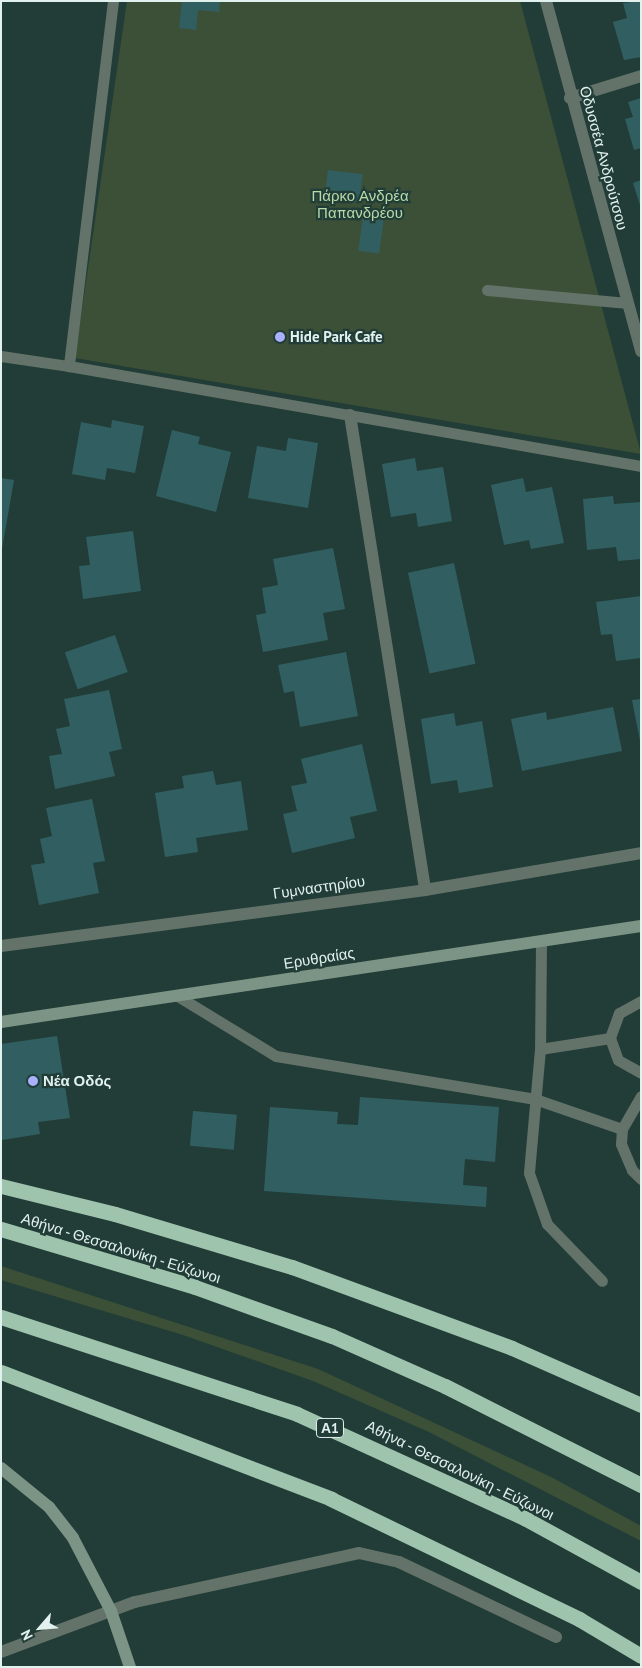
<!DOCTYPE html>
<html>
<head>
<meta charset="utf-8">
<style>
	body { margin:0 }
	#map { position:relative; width:642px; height:1668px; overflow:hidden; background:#223d37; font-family:"PT Sans",sans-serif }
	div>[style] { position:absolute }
	.green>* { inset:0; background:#3c5037 }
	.building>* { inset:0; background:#315f61; transform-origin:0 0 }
	.service>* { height:11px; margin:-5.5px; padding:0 5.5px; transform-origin:5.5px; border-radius:5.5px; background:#647369 }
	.minor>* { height:12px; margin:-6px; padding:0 6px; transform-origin:6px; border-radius:6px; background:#647369 }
	.secondary>* { height:12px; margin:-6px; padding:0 6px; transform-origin:6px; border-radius:6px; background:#7c9485 }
	.motorway>* { height:15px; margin:-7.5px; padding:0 7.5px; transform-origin:7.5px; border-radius:7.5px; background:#9fc4ae }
	.dots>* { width:14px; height:14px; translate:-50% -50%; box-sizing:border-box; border:2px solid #223d37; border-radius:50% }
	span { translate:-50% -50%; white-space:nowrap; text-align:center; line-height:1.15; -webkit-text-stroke:4.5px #223d37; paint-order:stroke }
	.shield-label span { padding:1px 4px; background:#223d37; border:1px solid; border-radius:4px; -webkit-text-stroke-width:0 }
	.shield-label { font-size:14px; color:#e1f1ed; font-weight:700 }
	.street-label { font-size:15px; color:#e1f1ed }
	.park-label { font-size:15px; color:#b3daa7 }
	.poi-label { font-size:15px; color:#e1f1ed; font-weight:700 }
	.left { translate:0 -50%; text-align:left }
	.frame { position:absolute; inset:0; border:2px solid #e1f1ed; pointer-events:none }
	.north { position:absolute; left:15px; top:1603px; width:50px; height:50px; -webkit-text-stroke:4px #223d37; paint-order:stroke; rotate:243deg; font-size:14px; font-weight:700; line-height:20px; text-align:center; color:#e1f1ed }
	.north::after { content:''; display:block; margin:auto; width:18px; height:22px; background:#e1f1ed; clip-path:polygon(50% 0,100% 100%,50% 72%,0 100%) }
</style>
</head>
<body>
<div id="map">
	<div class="green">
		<div style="clip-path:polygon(127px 1px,520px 1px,641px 454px,75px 358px)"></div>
		<div style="clip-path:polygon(1px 1266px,318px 1369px,551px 1477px,641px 1526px,641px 1541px,429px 1432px,313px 1381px,183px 1335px,1px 1280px)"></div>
	</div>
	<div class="building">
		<div style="clip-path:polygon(182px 1px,220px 1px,219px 12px,198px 10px,196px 30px,179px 28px)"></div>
		<div style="clip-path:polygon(641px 1px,641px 57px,624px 60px,613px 22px,627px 18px,623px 3px)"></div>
		<div style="clip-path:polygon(641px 98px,641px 148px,634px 150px,625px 119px,633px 117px,628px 102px)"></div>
		<div style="left:328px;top:170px;width:35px;height:29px;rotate:7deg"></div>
		<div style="clip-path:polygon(641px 180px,641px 205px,640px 205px,633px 183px)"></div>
		<div style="left:363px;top:217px;width:21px;height:34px;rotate:8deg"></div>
		<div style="clip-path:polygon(112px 420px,144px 426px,135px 473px,107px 468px,105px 480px,72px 474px,81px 422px,111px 428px)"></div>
		<div style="clip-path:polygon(172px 430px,200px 437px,198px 444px,231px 452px,216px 512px,156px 496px)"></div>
		<div style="clip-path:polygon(288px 438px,318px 443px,308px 508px,248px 498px,257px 446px,286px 451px)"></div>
		<div style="clip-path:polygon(415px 458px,417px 471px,443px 467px,452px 521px,418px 527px,416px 513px,391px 517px,382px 464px)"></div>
		<div style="clip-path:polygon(1px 478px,14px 480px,2px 549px,1px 549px)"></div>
		<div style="clip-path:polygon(523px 478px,526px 492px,552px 487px,564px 543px,531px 549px,529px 540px,504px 545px,491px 485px)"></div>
		<div style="clip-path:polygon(613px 496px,614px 504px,641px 502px,641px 559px,618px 561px,616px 547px,587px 550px,583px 499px)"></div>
		<div style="clip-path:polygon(133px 531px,141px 591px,83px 599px,79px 566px,90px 565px,86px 537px)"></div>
		<div style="clip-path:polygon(333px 548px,345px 609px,323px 613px,328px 640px,263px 652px,256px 615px,266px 613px,262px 588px,278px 585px,273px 559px)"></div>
		<div style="left:454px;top:563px;width:103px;height:47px;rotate:78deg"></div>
		<div style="clip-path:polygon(641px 596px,641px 658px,616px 661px,612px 634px,601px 635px,596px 602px)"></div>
		<div style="left:115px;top:635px;width:39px;height:53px;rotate:71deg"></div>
		<div style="clip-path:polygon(346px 652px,358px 716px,300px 727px,294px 691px,284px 693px,278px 665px)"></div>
		<div style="clip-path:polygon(109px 690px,122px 749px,109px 752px,115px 776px,55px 789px,49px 756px,62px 754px,56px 729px,70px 726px,64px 699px)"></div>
		<div style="clip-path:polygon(641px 699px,641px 741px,640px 741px,632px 700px)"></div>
		<div style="clip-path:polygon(613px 707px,622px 751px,522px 771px,511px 719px,546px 712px,547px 720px)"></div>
		<div style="clip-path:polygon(454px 713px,456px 726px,482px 721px,493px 787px,459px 793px,457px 780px,431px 784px,421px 719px)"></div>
		<div style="clip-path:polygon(362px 744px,377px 811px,350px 817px,355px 838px,292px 853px,283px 814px,297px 811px,291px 786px,307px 783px,301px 759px)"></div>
		<div style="clip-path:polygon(213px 771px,216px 785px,241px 781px,248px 830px,196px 838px,198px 852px,165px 857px,155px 793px,184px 788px,182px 776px)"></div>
		<div style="clip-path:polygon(92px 799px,105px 861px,93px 863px,99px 893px,39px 905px,31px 865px,45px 863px,40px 839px,52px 836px,46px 808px)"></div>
		<div style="clip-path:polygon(57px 1036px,70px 1118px,38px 1122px,40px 1134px,2px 1140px,1px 1044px)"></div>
		<div style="clip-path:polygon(360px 1097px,499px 1107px,495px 1162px,465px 1159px,463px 1185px,487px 1187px,486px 1207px,264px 1191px,270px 1107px,338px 1112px,337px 1124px,358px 1125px)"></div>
		<div style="left:193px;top:1111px;width:44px;height:35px;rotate:5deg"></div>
	</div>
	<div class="service">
		<div style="left:113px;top:1px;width:368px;rotate:96.9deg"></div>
		<div style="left:69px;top:366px;width:581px;rotate:9.92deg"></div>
		<div style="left:487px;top:290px;width:141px;rotate:5.3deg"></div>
		<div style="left:1px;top:356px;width:69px;rotate:8.4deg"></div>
		<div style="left:541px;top:942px;width:107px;rotate:90.5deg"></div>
		<div style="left:540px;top:1049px;width:124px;rotate:95.1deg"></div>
		<div style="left:529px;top:1173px;width:54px;rotate:70.6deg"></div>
		<div style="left:547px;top:1224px;width:79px;rotate:46deg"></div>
		<div style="left:176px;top:995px;width:117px;rotate:31.4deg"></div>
		<div style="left:276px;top:1056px;width:263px;rotate:9.4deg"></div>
		<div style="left:535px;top:1099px;width:92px;rotate:19deg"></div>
		<div style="left:641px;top:1001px;width:25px;rotate:151deg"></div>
		<div style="left:619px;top:1013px;width:27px;rotate:110deg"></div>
		<div style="left:610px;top:1038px;width:23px;rotate:70deg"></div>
		<div style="left:618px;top:1060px;width:26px;rotate:29deg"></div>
		<div style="left:540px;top:1049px;width:71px;rotate:-8.9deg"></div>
		<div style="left:641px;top:1096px;width:38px;rotate:120deg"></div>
		<div style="left:622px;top:1129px;width:15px;rotate:94deg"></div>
		<div style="left:621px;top:1144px;width:28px;rotate:67deg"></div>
		<div style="left:632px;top:1170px;width:13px;rotate:45deg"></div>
	</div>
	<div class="minor">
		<div style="left:546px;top:1px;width:363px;rotate:74.8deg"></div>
		<div style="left:570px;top:98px;width:74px;rotate:-17.2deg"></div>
		<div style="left:350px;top:415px;width:481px;rotate:81deg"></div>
		<div style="left:1px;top:946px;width:428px;rotate:-7.5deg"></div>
		<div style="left:425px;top:890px;width:219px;rotate:-9.7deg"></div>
		<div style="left:1px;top:1652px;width:143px;rotate:-20.5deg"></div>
		<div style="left:135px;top:1602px;width:229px;rotate:-12.3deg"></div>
		<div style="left:359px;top:1553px;width:41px;rotate:12.7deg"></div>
		<div style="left:399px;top:1562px;width:174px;rotate:25.5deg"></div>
	</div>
	<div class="secondary">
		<div style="left:1px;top:1022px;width:647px;rotate:-8.53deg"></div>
		<div style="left:1px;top:1468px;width:62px;rotate:39.1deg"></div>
		<div style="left:49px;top:1507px;width:39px;rotate:52deg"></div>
		<div style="left:73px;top:1538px;width:82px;rotate:62.5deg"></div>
		<div style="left:111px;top:1611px;width:59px;rotate:71.3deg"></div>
	</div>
	<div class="motorway">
		<div style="left:1px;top:1186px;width:117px;rotate:13.8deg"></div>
		<div style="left:115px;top:1214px;width:185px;rotate:16.7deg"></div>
		<div style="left:292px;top:1267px;width:234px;rotate:20.2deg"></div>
		<div style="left:512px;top:1348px;width:141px;rotate:23.8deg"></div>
		<div style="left:1px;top:1229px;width:202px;rotate:16.6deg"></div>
		<div style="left:195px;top:1287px;width:145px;rotate:19.7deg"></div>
		<div style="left:332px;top:1336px;width:124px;rotate:23.9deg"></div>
		<div style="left:445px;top:1386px;width:220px;rotate:26.8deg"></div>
		<div style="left:1px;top:1317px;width:311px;rotate:18.1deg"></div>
		<div style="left:297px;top:1414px;width:252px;rotate:24.6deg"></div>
		<div style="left:526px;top:1519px;width:131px;rotate:28.7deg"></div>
		<div style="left:1px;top:1372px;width:354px;rotate:21deg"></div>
		<div style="left:331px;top:1499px;width:276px;rotate:25.8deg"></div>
		<div style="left:579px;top:1619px;width:72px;rotate:30.8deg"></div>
	</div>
	<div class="dots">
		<div style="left:280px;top:337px;background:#a9b0fc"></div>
		<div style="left:33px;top:1081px;background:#a9b0fc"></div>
	</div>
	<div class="shield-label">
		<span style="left:330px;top:1428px">Α1</span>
	</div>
	<div class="street-label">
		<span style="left:604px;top:158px;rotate:75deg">Οδυσσέα Ανδρούτσου</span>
		<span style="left:319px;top:887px;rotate:-8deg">Γυμναστηρίου</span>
		<span style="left:319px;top:958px;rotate:-9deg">Ερυθραίας</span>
		<span style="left:121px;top:1248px;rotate:17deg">Αθήνα - Θεσσαλονίκη - Εύζωνοι</span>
		<span style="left:460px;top:1470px;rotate:26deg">Αθήνα - Θεσσαλονίκη - Εύζωνοι</span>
	</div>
	<div class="park-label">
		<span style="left:360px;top:204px">Πάρκο Ανδρέα<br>Παπανδρέου</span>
	</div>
	<div class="poi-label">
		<span class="left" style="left:290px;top:337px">Hide Park Cafe</span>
		<span class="left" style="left:43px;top:1081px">Νέα Οδός</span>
	</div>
	<div class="frame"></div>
	<div class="north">N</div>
</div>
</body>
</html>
